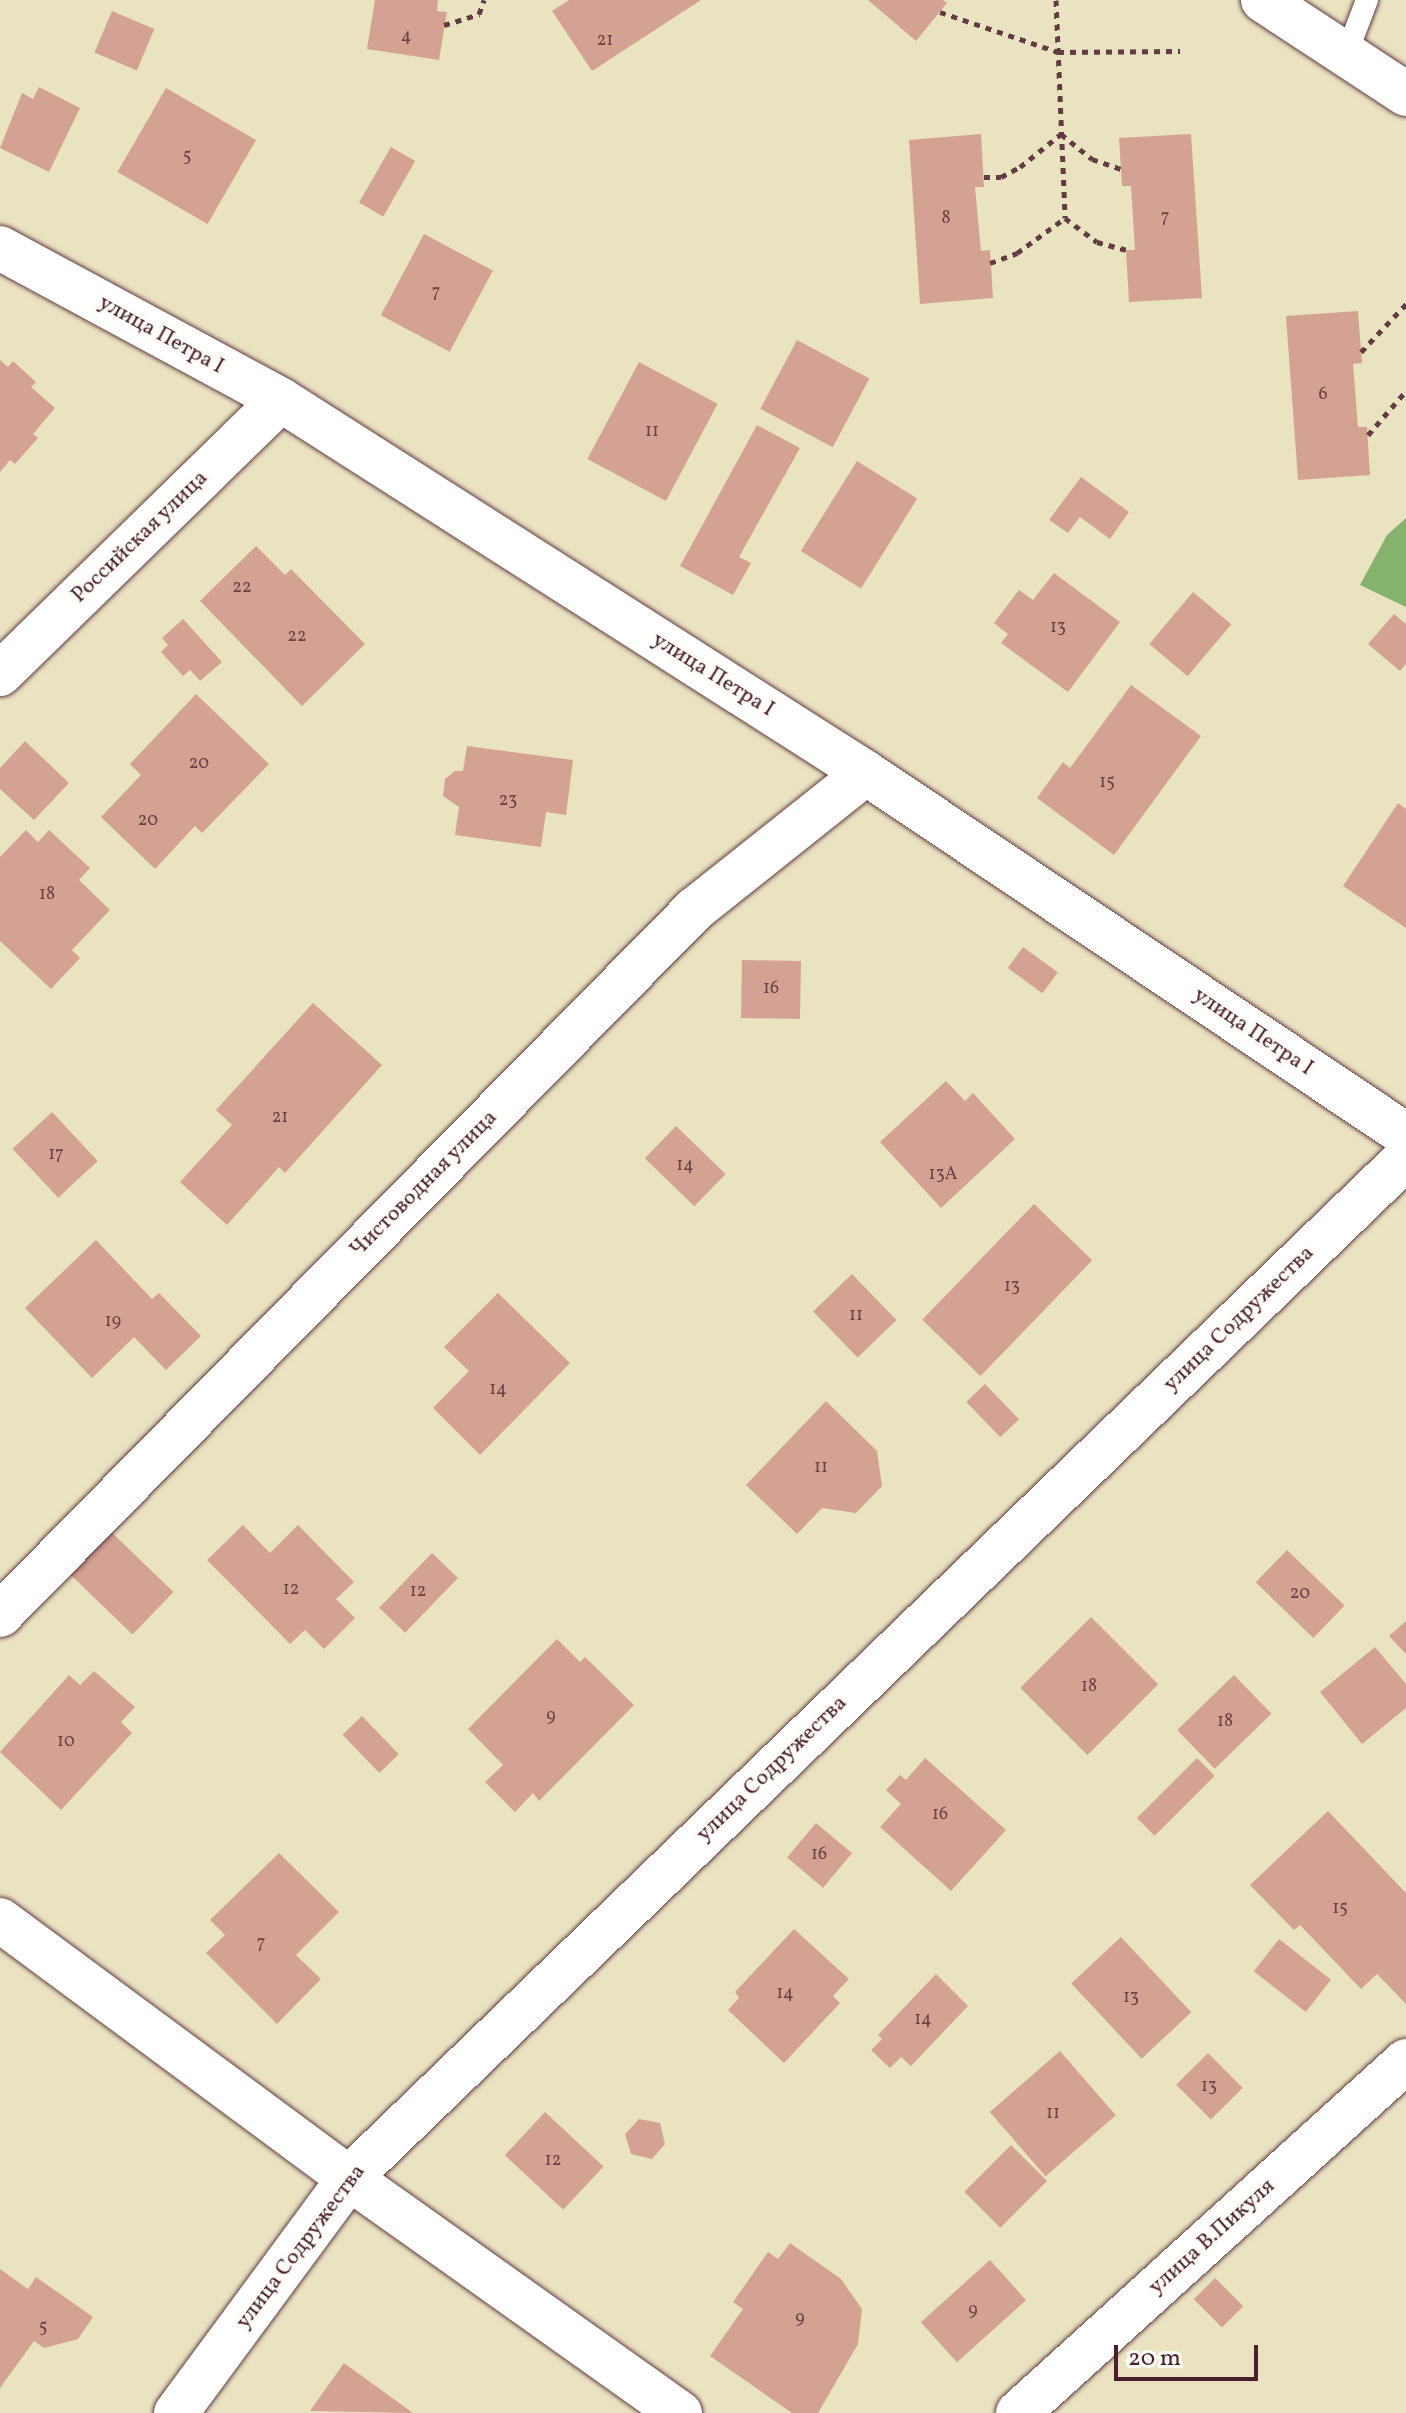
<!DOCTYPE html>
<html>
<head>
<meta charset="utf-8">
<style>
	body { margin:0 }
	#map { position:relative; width:1406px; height:2413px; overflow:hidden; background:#eae3c1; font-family:Vollkorn,serif }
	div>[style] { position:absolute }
	.forest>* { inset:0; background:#86b36b }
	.building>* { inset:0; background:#d4a293; transform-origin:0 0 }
	.path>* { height:5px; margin-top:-2.5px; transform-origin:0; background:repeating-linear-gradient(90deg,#623c42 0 6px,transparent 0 12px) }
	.roads { filter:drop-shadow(0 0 2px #623c42) drop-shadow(0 0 2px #623c42) }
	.service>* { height:22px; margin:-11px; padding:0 11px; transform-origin:11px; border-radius:11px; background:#fff }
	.minor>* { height:44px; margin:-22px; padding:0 22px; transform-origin:22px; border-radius:22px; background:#fff }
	span { translate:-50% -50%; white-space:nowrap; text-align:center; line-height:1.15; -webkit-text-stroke:7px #fdfcf7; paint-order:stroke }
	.number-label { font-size:18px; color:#6c4045 }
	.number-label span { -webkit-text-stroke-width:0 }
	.street-label { font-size:22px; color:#4a1f2b }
	.scale { position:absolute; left:1114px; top:2345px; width:144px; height:36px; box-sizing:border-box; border:4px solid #4a1f2b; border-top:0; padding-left:10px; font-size:24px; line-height:28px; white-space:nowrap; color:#4a1f2b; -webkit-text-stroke:6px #fdfcf7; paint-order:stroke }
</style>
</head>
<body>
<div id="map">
	<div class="forest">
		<div style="clip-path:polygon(1406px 518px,1406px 607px,1360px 585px,1387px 535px)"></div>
	</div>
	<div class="building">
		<div style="clip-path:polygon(375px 0,438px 0,437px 11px,447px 12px,439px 60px,367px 49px)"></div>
		<div style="clip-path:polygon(569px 0,701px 0,592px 71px,552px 11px)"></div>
		<div style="clip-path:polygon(868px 0,943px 0,947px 3px,916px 41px)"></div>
		<div style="left:112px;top:11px;width:46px;height:45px;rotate:23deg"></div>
		<div style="clip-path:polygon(39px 87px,80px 108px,49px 172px,0 148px,22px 93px,33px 99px)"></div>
		<div style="left:166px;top:88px;width:104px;height:97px;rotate:30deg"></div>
		<div style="clip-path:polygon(981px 134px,984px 187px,975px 187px,981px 251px,990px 250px,993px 298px,920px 304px,909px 140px)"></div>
		<div style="clip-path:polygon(1191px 134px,1202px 298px,1129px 302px,1126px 250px,1135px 250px,1131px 186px,1122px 186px,1119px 138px)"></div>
		<div style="left:391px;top:147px;width:28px;height:64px;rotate:30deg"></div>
		<div style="left:424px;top:234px;width:78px;height:92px;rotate:28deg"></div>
		<div style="clip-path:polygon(1358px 311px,1362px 363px,1353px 364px,1358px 427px,1367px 427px,1370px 475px,1298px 480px,1286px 316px)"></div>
		<div style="left:797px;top:340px;width:82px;height:78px;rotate:28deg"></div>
		<div style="clip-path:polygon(0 360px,8px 367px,13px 361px,36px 382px,31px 387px,55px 408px,33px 434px,38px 438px,15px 464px,10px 460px,0 472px)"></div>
		<div style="left:639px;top:362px;width:89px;height:110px;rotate:28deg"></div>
		<div style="clip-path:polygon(757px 425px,800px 448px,739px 557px,751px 563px,733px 595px,680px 566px)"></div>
		<div style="left:857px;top:461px;width:71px;height:106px;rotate:32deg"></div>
		<div style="clip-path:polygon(1081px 477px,1129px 512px,1110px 539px,1080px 517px,1068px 533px,1049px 520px)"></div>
		<div style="clip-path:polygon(256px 546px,285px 575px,291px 569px,365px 644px,302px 706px,200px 601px)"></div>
		<div style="clip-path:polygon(1054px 573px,1120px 622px,1068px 692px,1001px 643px,1008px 634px,994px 623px,1019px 590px,1033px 600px)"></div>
		<div style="left:1193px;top:592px;width:50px;height:68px;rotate:40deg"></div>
		<div style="clip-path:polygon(1394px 614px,1406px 624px,1406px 664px,1400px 671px,1368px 644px)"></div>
		<div style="clip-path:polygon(183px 619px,222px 662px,200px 681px,190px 670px,183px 676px,161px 652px,168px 645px,162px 638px)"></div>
		<div style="clip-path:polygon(1131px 685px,1201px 736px,1114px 855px,1037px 798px,1063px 762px,1070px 768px)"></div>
		<div style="clip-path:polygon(196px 694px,269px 764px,202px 833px,195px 826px,155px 869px,101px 817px,141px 775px,130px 764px)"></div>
		<div style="clip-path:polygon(25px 741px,69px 783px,34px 820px,0 789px,0 768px)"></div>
		<div style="clip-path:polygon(467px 746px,573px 760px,566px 815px,546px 812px,541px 847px,455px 835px,459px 807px,443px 796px,445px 779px,455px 771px,463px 771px)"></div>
		<div style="clip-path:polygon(1398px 803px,1406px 809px,1406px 928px,1343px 886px)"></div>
		<div style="clip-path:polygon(26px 830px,38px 842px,49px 830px,90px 868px,79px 880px,110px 910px,72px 950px,80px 958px,51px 989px,0 941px,0 857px)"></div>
		<div style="left:1023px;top:947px;width:43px;height:26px;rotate:36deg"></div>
		<div style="left:742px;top:960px;width:59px;height:58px;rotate:1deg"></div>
		<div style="clip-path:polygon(313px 1003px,382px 1065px,285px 1173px,279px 1167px,227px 1225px,180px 1182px,232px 1125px,216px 1110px)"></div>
		<div style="clip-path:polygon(946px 1081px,965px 1101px,973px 1093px,1015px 1139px,941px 1208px,880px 1142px)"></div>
		<div style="left:52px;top:1112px;width:67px;height:54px;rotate:47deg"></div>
		<div style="left:676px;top:1126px;width:69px;height:45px;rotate:44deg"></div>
		<div style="left:1034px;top:1204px;width:81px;height:161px;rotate:44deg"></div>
		<div style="clip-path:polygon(96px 1240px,152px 1299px,159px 1293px,201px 1336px,166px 1370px,134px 1337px,92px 1378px,25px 1308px)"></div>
		<div style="left:852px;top:1274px;width:64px;height:54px;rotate:46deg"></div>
		<div style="clip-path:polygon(498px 1293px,570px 1363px,480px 1455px,433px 1408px,469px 1371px,444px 1347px)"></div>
		<div style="left:985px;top:1384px;width:49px;height:26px;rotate:46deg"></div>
		<div style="clip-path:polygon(826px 1401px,877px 1451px,882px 1486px,856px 1513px,822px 1508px,797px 1534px,746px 1485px)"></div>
		<div style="left:103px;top:1524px;width:98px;height:59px;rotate:44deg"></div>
		<div style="clip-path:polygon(243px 1525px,270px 1553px,298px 1525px,354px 1582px,336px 1599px,355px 1618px,324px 1649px,305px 1630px,290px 1644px,207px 1560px)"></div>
		<div style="left:1287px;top:1550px;width:80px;height:45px;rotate:44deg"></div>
		<div style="left:432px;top:1553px;width:36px;height:76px;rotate:44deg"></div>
		<div style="left:1091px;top:1617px;width:95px;height:100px;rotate:45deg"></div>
		<div style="clip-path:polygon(1406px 1621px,1406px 1654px,1389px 1636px)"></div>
		<div style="clip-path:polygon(557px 1639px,580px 1662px,585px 1657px,634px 1705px,539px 1801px,533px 1793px,515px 1812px,485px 1782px,503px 1765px,468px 1729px)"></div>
		<div style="clip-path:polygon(1375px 1647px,1406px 1684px,1406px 1708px,1362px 1744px,1320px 1692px)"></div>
		<div style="clip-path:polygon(94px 1671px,135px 1707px,121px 1722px,132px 1733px,61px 1810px,0 1752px,69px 1675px,80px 1685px)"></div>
		<div style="left:1234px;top:1675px;width:54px;height:79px;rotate:46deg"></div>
		<div style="left:362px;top:1716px;width:53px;height:27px;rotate:46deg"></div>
		<div style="clip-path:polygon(925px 1758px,1006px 1830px,951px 1891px,880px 1827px,901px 1804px,886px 1790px,900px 1775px,906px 1780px)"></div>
		<div style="left:1197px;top:1758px;width:25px;height:85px;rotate:45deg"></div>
		<div style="clip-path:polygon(1328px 1811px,1406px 1893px,1406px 2004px,1377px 1974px,1361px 1989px,1300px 1925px,1294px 1930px,1250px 1885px)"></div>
		<div style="left:816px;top:1823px;width:47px;height:45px;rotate:40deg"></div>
		<div style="clip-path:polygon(279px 1853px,339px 1912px,296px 1955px,321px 1979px,277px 2024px,206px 1953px,225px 1935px,210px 1920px)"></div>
		<div style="clip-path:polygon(794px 1929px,849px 1979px,833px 1996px,840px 2003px,784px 2063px,728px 2010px,739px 1998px,735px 1992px)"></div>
		<div style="left:1121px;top:1937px;width:103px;height:68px;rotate:47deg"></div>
		<div style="left:1279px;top:1939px;width:66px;height:41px;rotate:38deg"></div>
		<div style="clip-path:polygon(936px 1974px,968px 2006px,911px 2066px,901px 2057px,890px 2068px,871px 2050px,882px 2039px,878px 2035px)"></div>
		<div style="left:1060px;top:2051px;width:85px;height:93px;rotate:49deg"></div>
		<div style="left:1208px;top:2053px;width:49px;height:45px;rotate:45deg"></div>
		<div style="left:545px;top:2112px;width:80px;height:59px;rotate:43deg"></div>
		<div style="clip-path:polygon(639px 2119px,660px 2123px,665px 2144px,652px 2159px,631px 2154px,625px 2134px)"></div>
		<div style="left:1011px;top:2145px;width:51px;height:66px;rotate:45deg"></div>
		<div style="clip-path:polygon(790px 2243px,841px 2279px,862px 2309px,858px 2344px,818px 2413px,792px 2413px,710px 2356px,743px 2309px,733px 2302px,768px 2252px,778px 2259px)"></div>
		<div style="left:990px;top:2260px;width:54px;height:93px;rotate:48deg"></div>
		<div style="clip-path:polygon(0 2269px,28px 2289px,36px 2277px,93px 2317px,78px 2339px,44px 2348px,34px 2341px,0 2388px)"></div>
		<div style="left:1215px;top:2278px;width:40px;height:30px;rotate:45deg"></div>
		<div style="clip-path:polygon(344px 2363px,413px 2413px,310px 2411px)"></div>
	</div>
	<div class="path">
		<div style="left:1056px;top:0;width:218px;rotate:87.6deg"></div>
		<div style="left:1065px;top:218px;width:40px;rotate:37deg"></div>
		<div style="left:1097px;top:242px;width:30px;rotate:15deg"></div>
		<div style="left:940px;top:12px;width:125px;rotate:18.7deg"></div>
		<div style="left:1058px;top:52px;width:122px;rotate:-0.5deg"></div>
		<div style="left:444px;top:25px;width:37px;rotate:-17deg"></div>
		<div style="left:479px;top:14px;width:15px;rotate:-70deg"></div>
		<div style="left:984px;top:177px;width:17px"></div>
		<div style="left:1001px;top:177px;width:21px;rotate:-28deg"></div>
		<div style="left:1020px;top:167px;width:53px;rotate:-38.8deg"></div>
		<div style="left:1061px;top:134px;width:40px;rotate:39deg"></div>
		<div style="left:1092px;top:159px;width:31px;rotate:19deg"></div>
		<div style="left:990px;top:263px;width:29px;rotate:-20deg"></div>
		<div style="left:1017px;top:253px;width:59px;rotate:-36.1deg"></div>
		<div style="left:1361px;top:352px;width:66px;rotate:-46.8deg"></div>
		<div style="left:1368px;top:435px;width:58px;rotate:-49.2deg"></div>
	</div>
	<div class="roads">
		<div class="service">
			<div style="left:1346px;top:55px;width:59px;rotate:-69.1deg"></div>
		</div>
		<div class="minor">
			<div style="left:1263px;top:0;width:171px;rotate:33.3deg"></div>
			<div style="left:0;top:248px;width:319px;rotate:28.4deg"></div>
			<div style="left:281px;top:400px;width:694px;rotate:32.52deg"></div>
			<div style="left:866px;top:773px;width:650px;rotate:33.84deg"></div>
			<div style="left:0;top:674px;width:392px;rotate:-44.3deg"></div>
			<div style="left:0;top:1615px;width:991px;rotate:-45.45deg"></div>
			<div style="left:695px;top:909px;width:218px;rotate:-38.5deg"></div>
			<div style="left:0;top:1920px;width:434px;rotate:36.5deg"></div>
			<div style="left:349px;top:2178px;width:406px;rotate:35.4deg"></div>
			<div style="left:176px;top:2413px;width:292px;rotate:-53.6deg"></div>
			<div style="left:349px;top:2178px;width:1469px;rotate:-43.98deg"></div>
			<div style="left:1018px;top:2413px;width:524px;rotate:-42.21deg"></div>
		</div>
	</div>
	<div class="number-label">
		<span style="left:406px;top:37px">4</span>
		<span style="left:605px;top:41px">21</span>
		<span style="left:187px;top:157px">5</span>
		<span style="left:1165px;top:218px">7</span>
		<span style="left:946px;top:219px">8</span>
		<span style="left:436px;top:293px">7</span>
		<span style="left:1323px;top:395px">6</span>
		<span style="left:652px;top:432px">11</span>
		<span style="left:242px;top:588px">22</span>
		<span style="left:1058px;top:628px">13</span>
		<span style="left:297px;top:637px">22</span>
		<span style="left:199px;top:764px">20</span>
		<span style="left:1107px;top:783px">15</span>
		<span style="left:508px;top:801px">23</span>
		<span style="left:148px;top:821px">20</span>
		<span style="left:47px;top:895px">18</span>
		<span style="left:771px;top:989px">16</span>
		<span style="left:280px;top:1118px">21</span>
		<span style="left:56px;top:1155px">17</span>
		<span style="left:685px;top:1166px">14</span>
		<span style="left:943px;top:1175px">13А</span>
		<span style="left:1012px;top:1287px">13</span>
		<span style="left:856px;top:1316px">11</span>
		<span style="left:113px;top:1322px">19</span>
		<span style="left:498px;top:1390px">14</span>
		<span style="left:821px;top:1468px">11</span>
		<span style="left:291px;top:1590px">12</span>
		<span style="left:418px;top:1592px">12</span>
		<span style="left:1300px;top:1594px">20</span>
		<span style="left:1089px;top:1687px">18</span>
		<span style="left:551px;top:1717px">9</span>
		<span style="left:1225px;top:1722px">18</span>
		<span style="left:66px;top:1742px">10</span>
		<span style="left:940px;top:1815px">16</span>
		<span style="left:819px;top:1855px">16</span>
		<span style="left:1340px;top:1909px">15</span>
		<span style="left:261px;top:1944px">7</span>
		<span style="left:785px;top:1994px">14</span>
		<span style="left:1131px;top:1998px">13</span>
		<span style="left:923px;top:2020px">14</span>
		<span style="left:1209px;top:2087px">13</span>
		<span style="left:1053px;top:2114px">11</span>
		<span style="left:553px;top:2161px">12</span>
		<span style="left:973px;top:2311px">9</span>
		<span style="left:800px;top:2319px">9</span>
		<span style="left:43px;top:2328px">5</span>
	</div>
	<div class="street-label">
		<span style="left:161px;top:335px;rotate:29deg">улица Петра I</span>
		<span style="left:140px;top:537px;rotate:-44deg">Российская улица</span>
		<span style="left:713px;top:675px;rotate:32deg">улица Петра I</span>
		<span style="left:1253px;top:1032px;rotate:34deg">улица Петра I</span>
		<span style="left:424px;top:1184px;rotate:-45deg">Чистоводная улица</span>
		<span style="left:1239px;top:1319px;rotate:-44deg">улица Содружества</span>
		<span style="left:772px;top:1769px;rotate:-44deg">улица Содружества</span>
		<span style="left:1212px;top:2237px;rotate:-42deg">улица В.Пикуля</span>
		<span style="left:301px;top:2247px;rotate:-53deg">улица Содружества</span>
	</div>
	<div class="scale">20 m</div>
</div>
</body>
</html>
